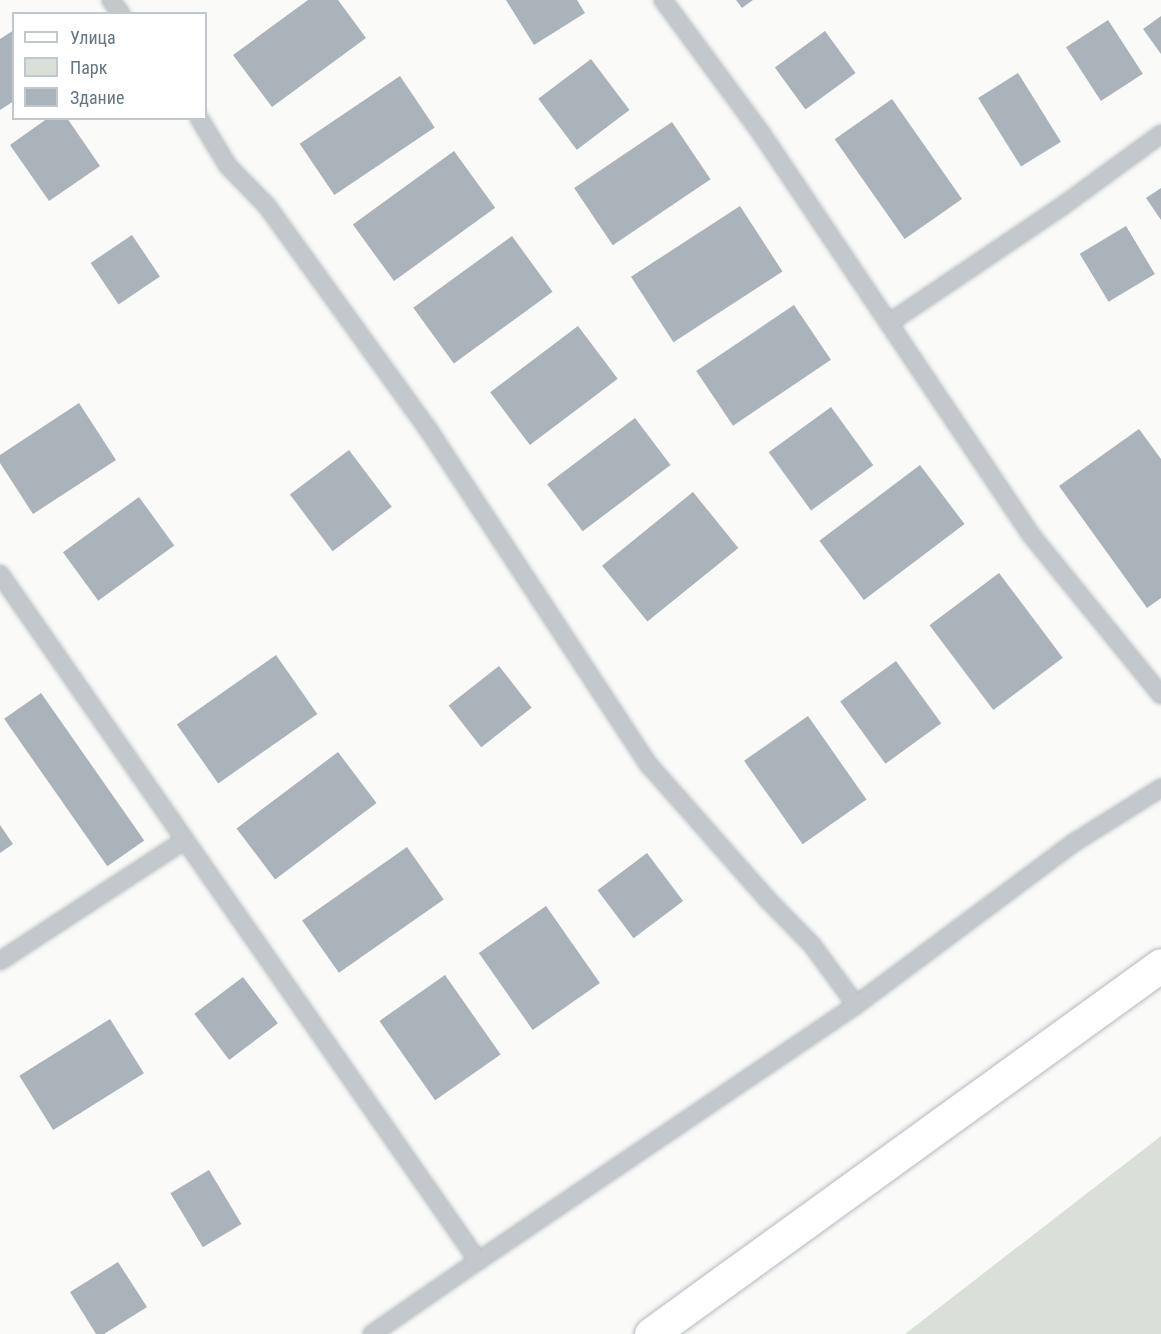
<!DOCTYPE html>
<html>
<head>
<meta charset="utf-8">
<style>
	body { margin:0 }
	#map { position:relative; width:1161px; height:1334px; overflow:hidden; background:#fafaf8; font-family:"Roboto Condensed",sans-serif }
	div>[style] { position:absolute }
	.green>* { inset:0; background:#dadfd7 }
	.building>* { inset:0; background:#aab3b9; transform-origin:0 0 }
	.roads { filter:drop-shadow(0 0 2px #b3babf) drop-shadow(0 0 2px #b3babf) }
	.lane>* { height:16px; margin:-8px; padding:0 8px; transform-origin:8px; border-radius:8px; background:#c3c8cc }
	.secondary>* { height:33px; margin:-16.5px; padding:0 16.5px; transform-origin:16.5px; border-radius:16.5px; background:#fff }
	span { translate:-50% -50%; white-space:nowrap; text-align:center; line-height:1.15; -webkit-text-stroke:6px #fff; paint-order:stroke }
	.legend { position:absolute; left:12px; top:12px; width:195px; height:108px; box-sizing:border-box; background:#fff; border:2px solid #c1c8cd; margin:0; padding:8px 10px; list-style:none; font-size:18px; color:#657683 }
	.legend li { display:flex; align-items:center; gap:12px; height:30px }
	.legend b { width:30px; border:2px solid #c1c8cd }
</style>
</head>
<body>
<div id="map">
	<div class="green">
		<div style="clip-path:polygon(1161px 1136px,1161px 1334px,905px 1334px)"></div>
	</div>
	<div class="building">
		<div style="clip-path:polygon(308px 0,338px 0,366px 38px,272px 107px,233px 55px)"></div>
		<div style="clip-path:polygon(506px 0,577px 0,585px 13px,534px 45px)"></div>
		<div style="clip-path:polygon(736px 0,753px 0,742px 8px)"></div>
		<div style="clip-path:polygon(1161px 16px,1161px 54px,1143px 29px)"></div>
		<div style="left:1108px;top:20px;width:64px;height:50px;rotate:57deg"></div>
		<div style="clip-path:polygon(14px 30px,14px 101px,0 110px,0 39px)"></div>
		<div style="left:825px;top:31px;width:52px;height:62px;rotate:54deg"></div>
		<div style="left:591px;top:59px;width:64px;height:66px;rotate:53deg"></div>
		<div style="left:1018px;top:73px;width:81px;height:47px;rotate:58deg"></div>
		<div style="left:400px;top:76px;width:62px;height:121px;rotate:56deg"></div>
		<div style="left:892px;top:99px;width:122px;height:70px;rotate:55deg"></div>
		<div style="clip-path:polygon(48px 118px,67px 118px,100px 166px,49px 201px,10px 145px)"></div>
		<div style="left:672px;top:122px;width:69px;height:118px;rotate:56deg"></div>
		<div style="left:454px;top:151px;width:70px;height:125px;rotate:54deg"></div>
		<div style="clip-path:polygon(1161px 188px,1161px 220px,1146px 198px)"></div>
		<div style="left:740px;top:206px;width:78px;height:130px;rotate:57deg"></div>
		<div style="left:1126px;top:226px;width:56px;height:54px;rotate:59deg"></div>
		<div style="left:132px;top:235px;width:50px;height:50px;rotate:56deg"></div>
		<div style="left:512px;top:236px;width:69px;height:122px;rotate:54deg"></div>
		<div style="left:794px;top:305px;width:66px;height:118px;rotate:56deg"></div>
		<div style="left:578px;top:326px;width:66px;height:110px;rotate:53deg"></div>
		<div style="clip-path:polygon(79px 403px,116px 460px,33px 514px,0 463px,0 455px)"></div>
		<div style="left:831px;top:407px;width:72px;height:77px;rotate:54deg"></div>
		<div style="left:635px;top:418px;width:59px;height:110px;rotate:53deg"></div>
		<div style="clip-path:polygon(1139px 429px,1161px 459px,1161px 598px,1147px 608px,1059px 486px)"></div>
		<div style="left:349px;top:450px;width:71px;height:74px;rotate:53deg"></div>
		<div style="left:920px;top:465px;width:74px;height:126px;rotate:53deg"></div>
		<div style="left:693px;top:492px;width:72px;height:117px;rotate:51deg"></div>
		<div style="left:139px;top:497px;width:60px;height:94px;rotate:54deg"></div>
		<div style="left:999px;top:573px;width:106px;height:87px;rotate:53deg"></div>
		<div style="left:276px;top:655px;width:72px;height:121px;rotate:55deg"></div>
		<div style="left:896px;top:661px;width:77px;height:69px;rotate:54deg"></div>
		<div style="left:499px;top:666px;width:53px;height:64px;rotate:52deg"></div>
		<div style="left:41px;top:693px;width:180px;height:45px;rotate:55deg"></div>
		<div style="left:808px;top:716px;width:102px;height:78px;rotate:55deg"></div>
		<div style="left:338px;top:752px;width:64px;height:127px;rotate:53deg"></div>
		<div style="clip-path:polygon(0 825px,13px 844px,0 853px)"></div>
		<div style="left:407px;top:847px;width:64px;height:128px;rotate:55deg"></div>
		<div style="left:647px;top:853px;width:60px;height:62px;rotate:53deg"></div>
		<div style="left:546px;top:906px;width:94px;height:82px;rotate:55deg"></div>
		<div style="left:445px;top:975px;width:97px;height:80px;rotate:55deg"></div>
		<div style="left:243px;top:977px;width:58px;height:61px;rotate:53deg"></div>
		<div style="left:110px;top:1019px;width:64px;height:107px;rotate:58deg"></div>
		<div style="left:209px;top:1170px;width:63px;height:45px;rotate:59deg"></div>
		<div style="clip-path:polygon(118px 1262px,147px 1307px,104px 1334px,96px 1334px,70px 1292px)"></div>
	</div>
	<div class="roads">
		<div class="lane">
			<div style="left:111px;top:0;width:17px;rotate:54deg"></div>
			<div style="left:663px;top:0;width:165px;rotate:53.6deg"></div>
			<div style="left:761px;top:133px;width:484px;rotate:56.1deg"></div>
			<div style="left:1031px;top:535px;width:206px;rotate:50.9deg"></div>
			<div style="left:199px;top:118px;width:56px;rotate:58.9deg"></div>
			<div style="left:228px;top:166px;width:56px;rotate:45.7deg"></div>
			<div style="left:267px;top:206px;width:275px;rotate:54.2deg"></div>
			<div style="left:428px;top:429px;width:402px;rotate:56.7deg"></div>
			<div style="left:649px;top:765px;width:179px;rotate:48.6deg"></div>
			<div style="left:767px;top:899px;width:64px;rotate:45.6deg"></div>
			<div style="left:812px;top:945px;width:74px;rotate:53.7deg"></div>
			<div style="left:856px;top:1005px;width:273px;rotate:-36.7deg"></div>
			<div style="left:1075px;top:842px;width:102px;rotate:-32.1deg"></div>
			<div style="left:889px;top:323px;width:207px;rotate:-34deg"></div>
			<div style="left:1061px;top:207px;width:124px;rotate:-36.1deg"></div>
			<div style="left:0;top:574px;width:837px;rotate:55.17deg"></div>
			<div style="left:478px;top:1261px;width:457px;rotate:-34.1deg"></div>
			<div style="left:0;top:961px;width:221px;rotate:-33.2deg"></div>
			<div style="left:372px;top:1334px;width:129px;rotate:-34.6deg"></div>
		</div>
		<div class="secondary">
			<div style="left:651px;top:1334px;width:629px;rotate:-35.89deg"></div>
		</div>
	</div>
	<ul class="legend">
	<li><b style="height:8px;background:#fff"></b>Улица</li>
	<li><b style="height:16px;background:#dadfd7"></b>Парк</li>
	<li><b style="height:16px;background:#aab3b9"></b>Здание</li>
	</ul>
</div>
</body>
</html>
